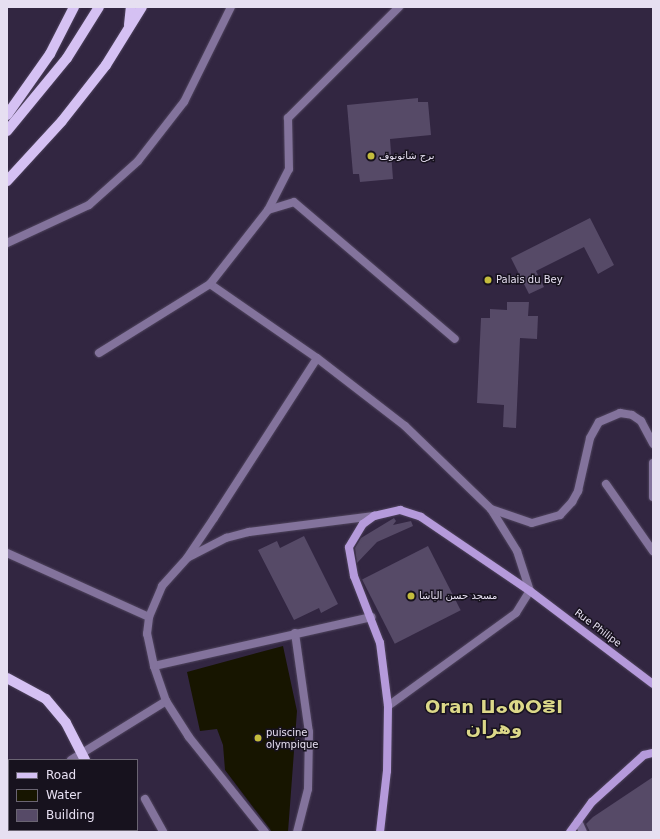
<!DOCTYPE html>
<html>
<head>
<meta charset="utf-8">
<style>
	body { margin:0 }
	#map { position:relative; width:660px; height:839px; overflow:hidden; background:#322641; font-family:"DejaVu Sans",Vazirmatn,"Noto Sans Tifinagh",sans-serif }
	div>[style] { position:absolute }
	.water>* { inset:0; background:#171500 }
	.building>* { inset:0; background:#564a67; transform-origin:0 0 }
	.roads { filter:drop-shadow(0 0 1px #4f445d) drop-shadow(0 0 1px #4f445d) }
	.lane>* { height:8px; margin:-4px; padding:0 4px; transform-origin:4px; border-radius:4px; background:#83739c }
	.street>* { height:8px; margin:-4px; padding:0 4px; transform-origin:4px; border-radius:4px; background:#83739c }
	.secondary>* { height:8px; margin:-4px; padding:0 4px; transform-origin:4px; border-radius:4px; background:#b59adb }
	.primary>* { height:10px; margin:-5px; padding:0 5px; transform-origin:5px; border-radius:5px; background:#d5c1f3 }
	.dots>* { width:11px; height:11px; translate:-50% -50%; box-sizing:border-box; border:2px solid #17121e; border-radius:50% }
	span { translate:-50% -50%; white-space:nowrap; text-align:center; line-height:1.15; -webkit-text-stroke:3px #17121e; paint-order:stroke }
	.poi-label { font-size:10px; color:#e6dff1 }
	.left { translate:0 -50%; text-align:left }
	.street-label { font-size:10px; color:#e6dff1 }
	.town-label { font-size:18px; color:#dcd889; font-weight:700 }
	.frame { position:absolute; inset:0; border:8px solid #e6dff1; pointer-events:none }
	.legend { position:absolute; left:8px; top:759px; width:130px; height:72px; box-sizing:border-box; background:#17121e; border:1px solid #6a6472; margin:0; padding:5px 7px; list-style:none; font-size:12px; color:#e6dff1 }
	.legend li { display:flex; align-items:center; gap:8px; height:20px }
	.legend b { width:20px; border:1px solid #6a6472 }
</style>
</head>
<body>
<div id="map">
	<div class="water">
		<div style="clip-path:polygon(283px 646px,297px 711px,288px 832px,272px 832px,225px 770px,223px 745px,217px 729px,200px 731px,187px 672px)"></div>
	</div>
	<div class="building">
		<div style="clip-path:polygon(418px 98px,418px 102px,428px 102px,431px 135px,390px 139px,393px 179px,360px 182px,359px 174px,353px 174px,347px 105px)"></div>
		<div style="clip-path:polygon(590px 218px,614px 265px,598px 274px,584px 247px,536px 271px,544px 287px,529px 294px,511px 258px)"></div>
		<div style="clip-path:polygon(507px 302px,529px 302px,528px 316px,538px 316px,537px 339px,520px 338px,516px 428px,503px 427px,504px 405px,477px 403px,481px 318px,490px 318px,490px 309px,507px 310px)"></div>
		<div style="clip-path:polygon(394px 518px,396px 521px,393px 525px,411px 521px,413px 526px,377px 542px,357px 563px,355px 548px,361px 538px)"></div>
		<div style="clip-path:polygon(304px 536px,338px 604px,321px 613px,319px 608px,294px 620px,258px 550px,277px 541px,280px 548px)"></div>
		<div style="left:428px;top:546px;width:72px;height:74px;rotate:63deg"></div>
		<div style="clip-path:polygon(653px 777px,653px 832px,590px 832px,586px 824px,593px 817px)"></div>
	</div>
	<div class="roads">
		<div class="lane">
			<div style="left:268px;top:210px;width:27px;rotate:-17deg"></div>
			<div style="left:294px;top:202px;width:211px;rotate:40.4deg"></div>
			<div style="left:7px;top:243px;width:90px;rotate:-24.9deg"></div>
			<div style="left:89px;top:205px;width:66px;rotate:-41.9deg"></div>
			<div style="left:138px;top:161px;width:75px;rotate:-52.1deg"></div>
			<div style="left:184px;top:102px;width:106px;rotate:-63.7deg"></div>
			<div style="left:210px;top:284px;width:130px;rotate:34.7deg"></div>
			<div style="left:99px;top:353px;width:131px;rotate:-31.9deg"></div>
			<div style="left:210px;top:284px;width:94px;rotate:-51.9deg"></div>
			<div style="left:268px;top:210px;width:46px;rotate:-62.9deg"></div>
			<div style="left:289px;top:169px;width:51px;rotate:-91.1deg"></div>
			<div style="left:288px;top:118px;width:157px;rotate:-45deg"></div>
			<div style="left:7px;top:553px;width:156px;rotate:24.3deg"></div>
			<div style="left:295px;top:633px;width:100px;rotate:82deg"></div>
			<div style="left:309px;top:732px;width:57px;rotate:91deg"></div>
			<div style="left:308px;top:789px;width:44px;rotate:104.3deg"></div>
			<div style="left:145px;top:799px;width:38px;rotate:61deg"></div>
		</div>
		<div class="street">
			<div style="left:653px;top:463px;width:34px;rotate:90deg"></div>
			<div style="left:606px;top:484px;width:82px;rotate:55deg"></div>
			<div style="left:189px;top:557px;width:42px;rotate:-27.2deg"></div>
			<div style="left:226px;top:538px;width:24px;rotate:-15deg"></div>
			<div style="left:249px;top:532px;width:126px;rotate:-7.3deg"></div>
			<div style="left:154px;top:666px;width:223px;rotate:-12.7deg"></div>
			<div style="left:388px;top:706px;width:158px;rotate:-36deg"></div>
			<div style="left:516px;top:613px;width:26px;rotate:-58deg"></div>
			<div style="left:530px;top:591px;width:42px;rotate:-108deg"></div>
			<div style="left:517px;top:551px;width:49px;rotate:-121.8deg"></div>
			<div style="left:71px;top:760px;width:112px;rotate:-31.8deg"></div>
			<div style="left:7px;top:792px;width:2px;rotate:-27deg"></div>
			<div style="left:578px;top:821px;width:12px;rotate:66deg"></div>
			<div style="left:265px;top:832px;width:122px;rotate:-128.7deg"></div>
			<div style="left:189px;top:737px;width:43px;rotate:-122.6deg"></div>
			<div style="left:166px;top:701px;width:37px;rotate:-109deg"></div>
			<div style="left:154px;top:666px;width:33px;rotate:-102deg"></div>
			<div style="left:147px;top:634px;width:17px;rotate:-83deg"></div>
			<div style="left:149px;top:617px;width:34px;rotate:-67deg"></div>
			<div style="left:162px;top:586px;width:38px;rotate:-48deg"></div>
			<div style="left:187px;top:558px;width:48px;rotate:-56deg"></div>
			<div style="left:214px;top:518px;width:190px;rotate:-57.2deg"></div>
			<div style="left:317px;top:358px;width:111px;rotate:37.7deg"></div>
			<div style="left:405px;top:426px;width:120px;rotate:44deg"></div>
			<div style="left:491px;top:509px;width:43px;rotate:18.9deg"></div>
			<div style="left:532px;top:523px;width:29px;rotate:-16deg"></div>
			<div style="left:560px;top:515px;width:18px;rotate:-47deg"></div>
			<div style="left:572px;top:502px;width:13px;rotate:-61deg"></div>
			<div style="left:578px;top:491px;width:54px;rotate:-77.2deg"></div>
			<div style="left:590px;top:438px;width:18px;rotate:-61deg"></div>
			<div style="left:599px;top:422px;width:23px;rotate:-23deg"></div>
			<div style="left:620px;top:413px;width:12px;rotate:9deg"></div>
			<div style="left:632px;top:415px;width:11px;rotate:34deg"></div>
			<div style="left:641px;top:421px;width:26px;rotate:62deg"></div>
		</div>
		<div class="secondary">
			<div style="left:7px;top:830px;width:2px;rotate:63deg"></div>
			<div style="left:380px;top:832px;width:61px;rotate:-83.5deg"></div>
			<div style="left:387px;top:771px;width:65px;rotate:-89.1deg"></div>
			<div style="left:388px;top:706px;width:64px;rotate:-97.2deg"></div>
			<div style="left:380px;top:643px;width:72px;rotate:-111.2deg"></div>
			<div style="left:354px;top:576px;width:29px;rotate:-100deg"></div>
			<div style="left:349px;top:547px;width:27px;rotate:-59deg"></div>
			<div style="left:363px;top:524px;width:14px;rotate:-36deg"></div>
			<div style="left:374px;top:516px;width:27px;rotate:-13deg"></div>
			<div style="left:400px;top:510px;width:22px;rotate:18deg"></div>
			<div style="left:421px;top:517px;width:132px;rotate:34.2deg"></div>
			<div style="left:530px;top:591px;width:154px;rotate:37.1deg"></div>
			<div style="left:570px;top:832px;width:37px;rotate:-54deg"></div>
			<div style="left:592px;top:802px;width:70px;rotate:-42.1deg"></div>
			<div style="left:644px;top:755px;width:9px;rotate:-13deg"></div>
		</div>
		<div class="primary">
			<div style="left:129px;top:25px;width:18px;rotate:-84deg"></div>
			<div style="left:7px;top:115px;width:75px;rotate:-54.8deg"></div>
			<div style="left:50px;top:54px;width:53px;rotate:-62.9deg"></div>
			<div style="left:7px;top:131px;width:94px;rotate:-50.6deg"></div>
			<div style="left:67px;top:58px;width:60px;rotate:-57.9deg"></div>
			<div style="left:7px;top:181px;width:81px;rotate:-47.5deg"></div>
			<div style="left:62px;top:121px;width:71px;rotate:-51.8deg"></div>
			<div style="left:106px;top:65px;width:68px;rotate:-58.2deg"></div>
			<div style="left:7px;top:678px;width:44px;rotate:28.3deg"></div>
			<div style="left:46px;top:699px;width:31px;rotate:50deg"></div>
			<div style="left:66px;top:723px;width:42px;rotate:62.8deg"></div>
			<div style="left:113px;top:830px;width:2px;rotate:63deg"></div>
		</div>
	</div>
	<div class="dots">
		<div style="left:371px;top:156px;background:#c4bc3d"></div>
		<div style="left:488px;top:280px;background:#c4bc3d"></div>
		<div style="left:411px;top:596px;background:#c4bc3d"></div>
		<div style="left:258px;top:738px;background:#c4bc3d"></div>
	</div>
	<div class="poi-label">
		<span class="left" style="left:379px;top:156px">برج شاتونوف</span>
		<span class="left" style="left:496px;top:280px">Palais du Bey</span>
		<span class="left" style="left:419px;top:596px">مسجد حسن الباشا</span>
		<span class="left" style="left:266px;top:738px">puiscine<br>olympique</span>
	</div>
	<div class="street-label">
		<span style="left:598px;top:628px;rotate:37deg">Rue Philipe</span>
	</div>
	<div class="town-label">
		<span style="left:494px;top:718px">Oran ⵡⴰⵀⵔⴻⵏ<br>وهران</span>
	</div>
	<div class="frame"></div>
	<ul class="legend">
	<li><b style="height:5px;background:#d5c1f3"></b>Road</li>
	<li><b style="height:11px;background:#171500"></b>Water</li>
	<li><b style="height:11px;background:#564a67"></b>Building</li>
	</ul>
</div>
</body>
</html>
